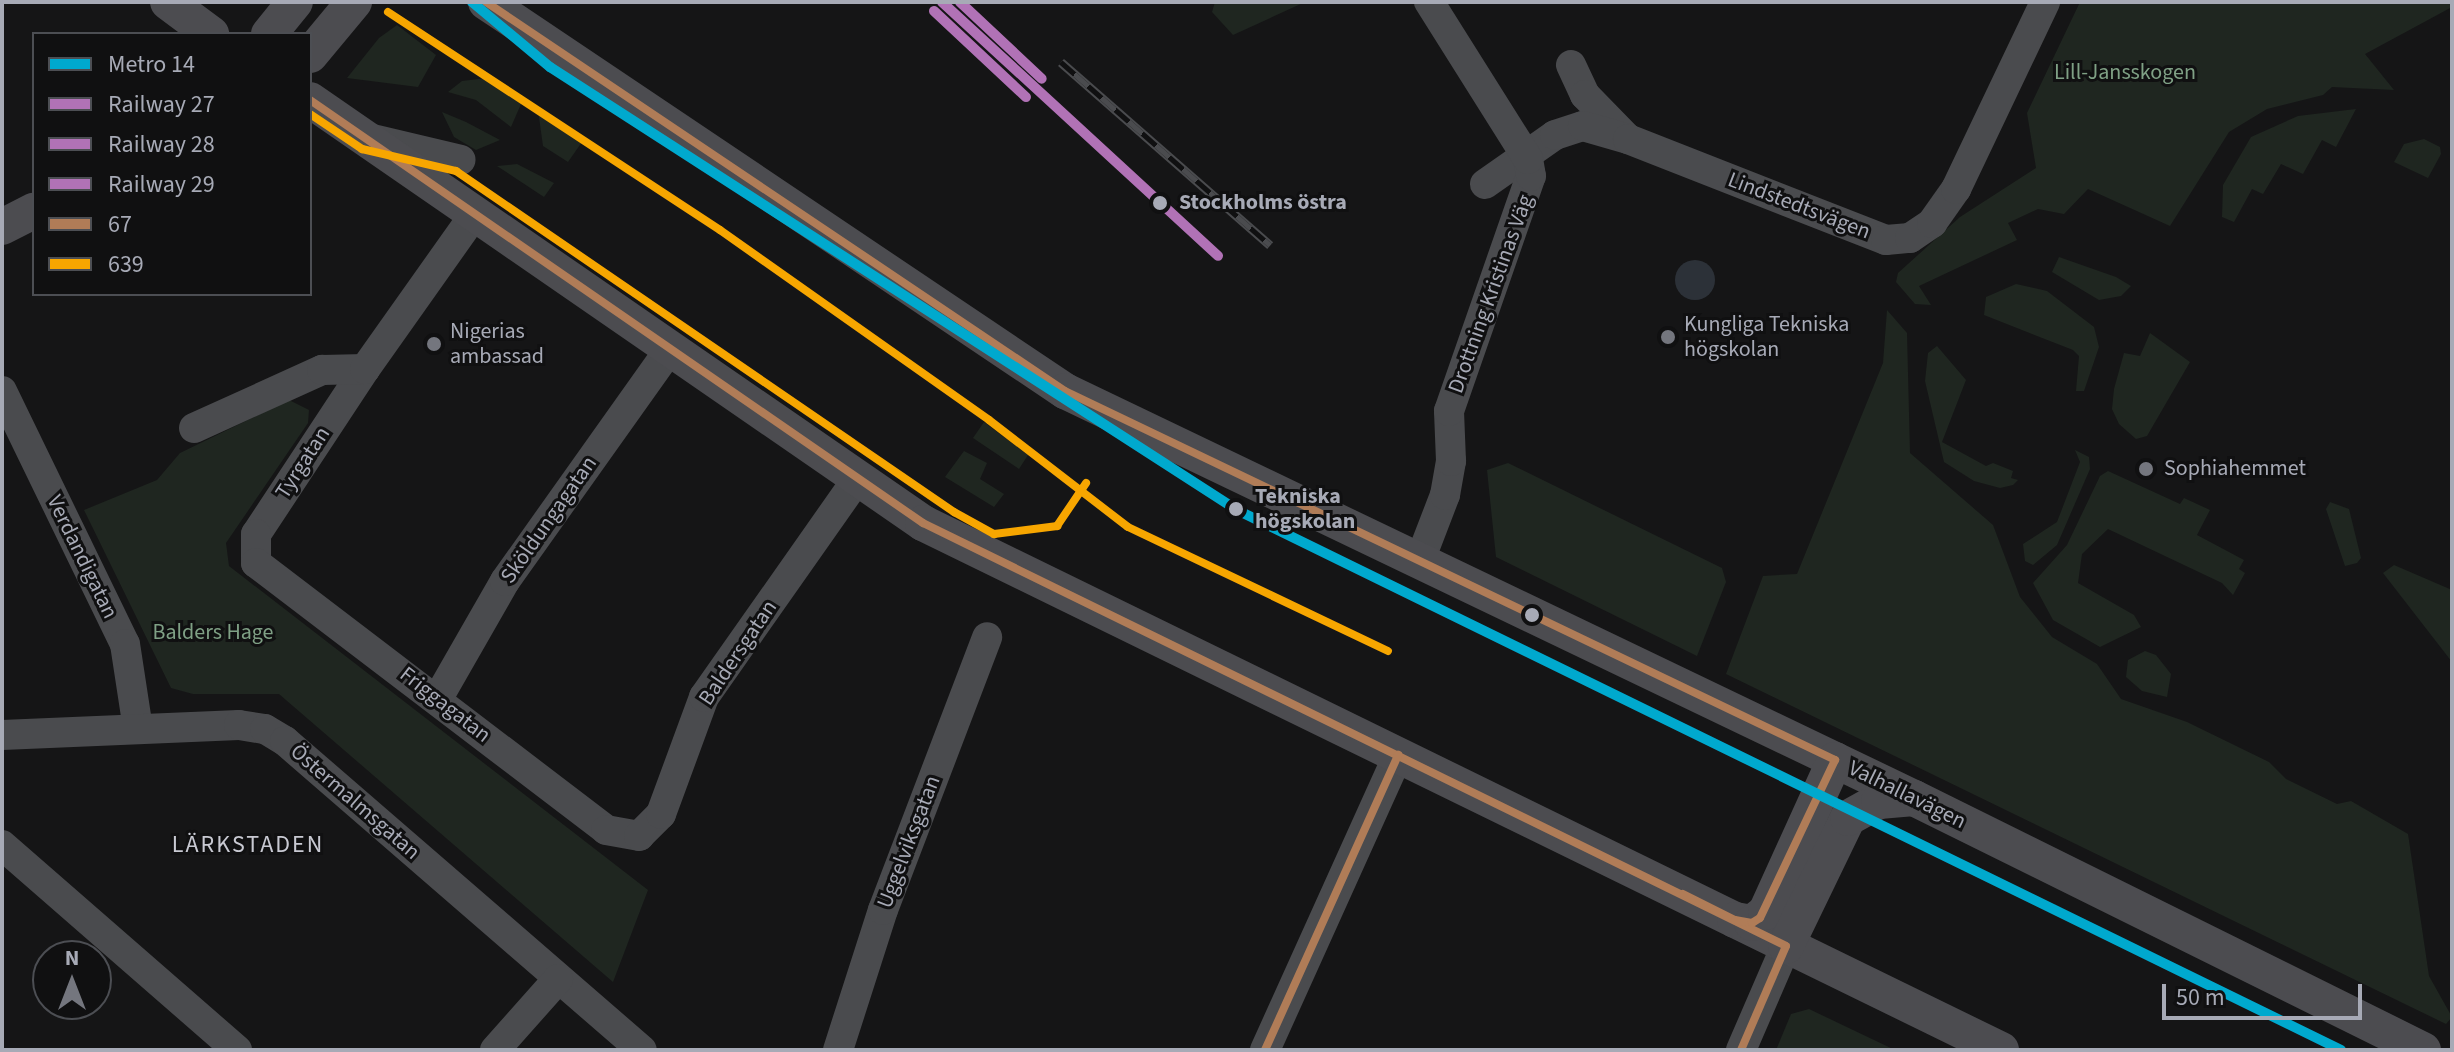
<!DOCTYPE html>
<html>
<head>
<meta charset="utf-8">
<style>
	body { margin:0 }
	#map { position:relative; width:2454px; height:1052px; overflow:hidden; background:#151516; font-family:"Source Sans 3",sans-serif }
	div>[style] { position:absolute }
	.green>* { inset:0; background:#1f2620 }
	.water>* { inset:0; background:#2c3138 }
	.round { border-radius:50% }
	.minor>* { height:30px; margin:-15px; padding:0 15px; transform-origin:15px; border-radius:15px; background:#4a4b4e }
	.major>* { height:36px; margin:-18px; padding:0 18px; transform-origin:18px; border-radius:18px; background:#4c4c50 }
	.rail>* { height:9px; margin-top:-4.5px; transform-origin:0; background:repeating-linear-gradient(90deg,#101011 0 18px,#4a4b4e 0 36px); box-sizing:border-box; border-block:2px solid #4a4b4e }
	.bus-1>* { height:8px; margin:-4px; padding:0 4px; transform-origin:4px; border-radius:4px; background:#b07c57 }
	.bus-2>* { height:8px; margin:-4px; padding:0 4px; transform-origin:4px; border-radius:4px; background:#f7a600 }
	.rail-1>* { height:10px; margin:-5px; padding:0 5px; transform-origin:5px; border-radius:5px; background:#b172b6 }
	.rail-2>* { height:10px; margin:-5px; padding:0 5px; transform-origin:5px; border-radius:5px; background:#b172b6 }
	.rail-3>* { height:10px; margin:-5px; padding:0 5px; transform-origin:5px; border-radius:5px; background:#b172b6 }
	.metro-1>* { height:10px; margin:-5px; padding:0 5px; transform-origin:5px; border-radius:5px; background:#00a9ce }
	.dots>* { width:22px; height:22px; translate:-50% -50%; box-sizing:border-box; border:4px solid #101011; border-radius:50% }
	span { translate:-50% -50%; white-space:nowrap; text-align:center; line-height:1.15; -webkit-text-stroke:6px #101011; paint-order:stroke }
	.park-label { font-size:22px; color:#7fa085 }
	.stop-label { font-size:22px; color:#a7aab6; font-weight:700 }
	.left { translate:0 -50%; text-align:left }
	.street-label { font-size:22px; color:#a7aab6 }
	.poi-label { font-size:22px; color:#a7aab6 }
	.neighbourhood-label { font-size:24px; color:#c8c9d2; letter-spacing:2px }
	.frame { position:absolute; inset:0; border:4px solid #a7aab6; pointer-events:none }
	.legend { position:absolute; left:32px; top:32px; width:280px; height:264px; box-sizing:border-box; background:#101011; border:2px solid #4c4e53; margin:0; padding:10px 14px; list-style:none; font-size:24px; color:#a7aab6 }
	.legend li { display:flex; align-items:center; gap:16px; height:40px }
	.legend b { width:40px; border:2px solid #4c4e53 }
	.north { position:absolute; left:32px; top:940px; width:80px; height:80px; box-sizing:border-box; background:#101011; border:2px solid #4c4e53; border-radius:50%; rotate:0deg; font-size:22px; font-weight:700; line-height:32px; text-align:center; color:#a7aab6 }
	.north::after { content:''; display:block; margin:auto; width:28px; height:36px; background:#74767e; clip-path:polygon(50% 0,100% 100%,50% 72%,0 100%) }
	.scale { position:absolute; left:2162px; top:984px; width:200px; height:36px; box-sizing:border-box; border:4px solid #a7aab6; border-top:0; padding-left:10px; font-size:24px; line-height:28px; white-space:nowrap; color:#a7aab6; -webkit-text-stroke:6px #101011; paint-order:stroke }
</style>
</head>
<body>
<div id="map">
	<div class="green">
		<div style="clip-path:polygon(1215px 2px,1305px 2px,1233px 35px,1212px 12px)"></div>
		<div style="clip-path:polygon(2080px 2px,2452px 2px,2452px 7px,2365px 54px,2394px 90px,2332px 87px,2323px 95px,2267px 109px,2229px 132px,2170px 226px,2088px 189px,2064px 214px,2038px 209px,2008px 223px,2017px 240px,1919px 286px,1931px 305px,1915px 304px,1896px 282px,1898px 273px,1960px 217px,2036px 168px,2027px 113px)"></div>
		<div style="clip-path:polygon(397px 25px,436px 55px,418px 87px,347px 78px,379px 38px)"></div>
		<div style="clip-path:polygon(487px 78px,521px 104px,511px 127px,476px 100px,448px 92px,462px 81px)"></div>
		<div style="clip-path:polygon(2356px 109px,2336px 147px,2322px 140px,2303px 174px,2281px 164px,2263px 194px,2252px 189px,2234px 222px,2222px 217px,2223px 185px,2251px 137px,2298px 116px)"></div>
		<div style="clip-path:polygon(538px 110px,582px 142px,568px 162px,543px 146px)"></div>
		<div style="clip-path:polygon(442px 112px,466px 122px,500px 140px,476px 150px,454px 137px)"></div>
		<div style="clip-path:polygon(2424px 139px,2440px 147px,2441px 154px,2428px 178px,2394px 162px,2404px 144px)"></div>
		<div style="clip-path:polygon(517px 164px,554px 183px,544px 197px,497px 166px)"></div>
		<div style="clip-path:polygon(2059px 257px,2116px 277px,2131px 286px,2121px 296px,2099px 300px,2052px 272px)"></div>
		<div style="clip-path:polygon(2016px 284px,2047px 291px,2094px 327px,2099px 347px,2084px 391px,2076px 391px,2079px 356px,2073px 350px,1984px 315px,1986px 297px)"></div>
		<div style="clip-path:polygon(1887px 310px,1907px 333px,1910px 453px,1993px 525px,2020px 597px,2052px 637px,2097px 664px,2121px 699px,2187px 722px,2269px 762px,2286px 779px,2337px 804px,2351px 801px,2408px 834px,2429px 976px,2452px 1017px,2446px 1024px,1726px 674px,1763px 576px,1797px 574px,1883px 363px)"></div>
		<div style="clip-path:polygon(2150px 333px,2190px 362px,2147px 436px,2136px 439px,2119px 424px,2112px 409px,2114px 389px,2124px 353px,2140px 356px)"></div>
		<div style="clip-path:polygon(1937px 346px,1966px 380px,1942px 442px,1986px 466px,1993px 463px,2013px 471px,2011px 478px,2018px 480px,2013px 485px,2000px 488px,1974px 481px,1944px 462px,1925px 381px,1928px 353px)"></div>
		<div style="clip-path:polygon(289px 400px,309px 410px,308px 423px,226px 543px,229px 566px,648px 890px,613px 982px,279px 694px,193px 694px,171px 688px,84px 510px,157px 480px,180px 453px)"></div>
		<div style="clip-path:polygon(984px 422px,1028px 455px,1019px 469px,973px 438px)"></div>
		<div style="clip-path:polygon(2075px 450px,2089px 457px,2090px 469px,2057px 545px,2033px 565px,2025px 561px,2023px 544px,2057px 522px,2080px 462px)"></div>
		<div style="clip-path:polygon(964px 451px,987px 463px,980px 479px,1004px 494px,994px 507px,945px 477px)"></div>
		<div style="clip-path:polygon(1508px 463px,1722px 568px,1726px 582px,1697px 656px,1496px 557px,1487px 470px)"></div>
		<div style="clip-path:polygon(2108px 471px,2180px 504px,2184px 498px,2210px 510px,2197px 535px,2244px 560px,2239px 569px,2245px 573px,2233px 595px,2222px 583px,2108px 529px,2082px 554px,2078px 583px,2134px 615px,2141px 627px,2100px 647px,2053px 620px,2033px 583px,2067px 545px,2100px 476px)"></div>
		<div style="clip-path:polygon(2330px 502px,2349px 509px,2361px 558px,2357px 563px,2345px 566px,2326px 509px)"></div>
		<div style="clip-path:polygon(2394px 565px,2452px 590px,2452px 662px,2383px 573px)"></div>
		<div style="clip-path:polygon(2145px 651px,2156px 655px,2171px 674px,2167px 697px,2142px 691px,2126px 677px,2128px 660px)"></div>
		<div style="clip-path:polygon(1809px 1009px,1895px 1050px,1776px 1050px,1791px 1014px)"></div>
	</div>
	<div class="water">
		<div class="round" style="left:1675px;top:260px;width:40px;height:40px"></div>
	</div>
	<div class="minor">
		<div style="left:1571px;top:65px;width:33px;rotate:65deg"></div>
		<div style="left:1585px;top:95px;width:59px;rotate:45.7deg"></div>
		<div style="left:373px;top:139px;width:90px;rotate:13.4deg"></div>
		<div style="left:1485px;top:184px;width:85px;rotate:-35deg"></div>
		<div style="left:1555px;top:135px;width:29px;rotate:-18deg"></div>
		<div style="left:1583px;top:126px;width:47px;rotate:16.1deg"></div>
		<div style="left:1628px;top:139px;width:277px;rotate:21.4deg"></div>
		<div style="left:1886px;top:240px;width:24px;rotate:-5deg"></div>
		<div style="left:1910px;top:238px;width:27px;rotate:-34deg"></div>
		<div style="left:1932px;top:223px;width:42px;rotate:-54.8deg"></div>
		<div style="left:1956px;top:189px;width:207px;rotate:-64.5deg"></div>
		<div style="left:365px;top:369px;width:198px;rotate:123.4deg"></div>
		<div style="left:256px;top:534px;width:29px;rotate:90deg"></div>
		<div style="left:256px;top:563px;width:440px;rotate:37.3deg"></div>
		<div style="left:606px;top:830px;width:34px;rotate:10deg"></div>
		<div style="left:639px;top:836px;width:31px;rotate:-45deg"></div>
		<div style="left:661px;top:814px;width:125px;rotate:-69.8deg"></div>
		<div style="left:704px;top:697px;width:266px;rotate:-54.9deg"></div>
		<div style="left:2px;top:391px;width:281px;rotate:64.1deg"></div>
		<div style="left:125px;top:644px;width:86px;rotate:81.3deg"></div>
		<div style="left:194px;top:428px;width:141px;rotate:-24.4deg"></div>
		<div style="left:322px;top:370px;width:43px;rotate:-1.3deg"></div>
		<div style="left:365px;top:369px;width:192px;rotate:-54.7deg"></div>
		<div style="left:1420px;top:560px;width:70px;rotate:-69deg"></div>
		<div style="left:1445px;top:495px;width:35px;rotate:-80deg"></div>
		<div style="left:1451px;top:461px;width:50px;rotate:-92.3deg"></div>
		<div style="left:1449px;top:411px;width:249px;rotate:-70.8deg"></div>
		<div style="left:1531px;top:176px;width:17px;rotate:-100deg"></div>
		<div style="left:1528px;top:159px;width:186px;rotate:-122.2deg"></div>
		<div style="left:438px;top:698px;width:135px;rotate:-60.2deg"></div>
		<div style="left:505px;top:581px;width:285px;rotate:-54.6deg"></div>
		<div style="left:2px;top:735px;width:237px;rotate:-2.4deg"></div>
		<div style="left:239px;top:725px;width:26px;rotate:9deg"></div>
		<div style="left:265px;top:729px;width:23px;rotate:31deg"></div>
		<div style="left:285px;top:741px;width:472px;rotate:40.9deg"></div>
		<div style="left:2px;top:845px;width:312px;rotate:41.1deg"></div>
		<div style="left:495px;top:1050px;width:95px;rotate:-48.4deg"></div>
		<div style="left:838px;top:1050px;width:147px;rotate:-72.2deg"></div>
		<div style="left:883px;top:910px;width:292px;rotate:-69.1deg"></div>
		<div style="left:1265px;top:1050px;width:324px;rotate:-65.7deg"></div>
		<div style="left:1741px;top:1050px;width:113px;rotate:-66.6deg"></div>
	</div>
	<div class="major">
		<div style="left:168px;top:2px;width:54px;rotate:36.7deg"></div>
		<div style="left:486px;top:2px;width:698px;rotate:33.9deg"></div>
		<div style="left:1065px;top:391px;width:942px;rotate:25.61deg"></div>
		<div style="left:1914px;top:798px;width:568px;rotate:26.34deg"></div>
		<div style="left:269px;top:34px;width:41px;rotate:-50.9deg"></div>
		<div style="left:310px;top:55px;width:69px;rotate:-50.3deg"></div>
		<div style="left:310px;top:100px;width:745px;rotate:34.61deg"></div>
		<div style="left:923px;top:523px;width:1200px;rotate:26.05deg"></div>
		<div style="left:2px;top:227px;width:36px;rotate:-27deg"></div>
		<div style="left:1735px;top:920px;width:17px;rotate:10deg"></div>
		<div style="left:1752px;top:923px;width:18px;rotate:-38deg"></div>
		<div style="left:1766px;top:912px;width:167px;rotate:-65.6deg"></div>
		<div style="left:1786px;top:946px;width:142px;rotate:-64.2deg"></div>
		<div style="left:1848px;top:818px;width:35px;rotate:-29deg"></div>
		<div style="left:1879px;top:801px;width:35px;rotate:-5deg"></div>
	</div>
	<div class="rail">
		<div style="left:1061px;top:62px;width:278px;rotate:41.2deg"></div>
	</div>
	<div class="bus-1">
		<div style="left:486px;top:2px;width:698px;rotate:33.9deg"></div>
		<div style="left:1065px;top:391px;width:854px;rotate:25.6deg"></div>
		<div style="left:310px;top:100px;width:745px;rotate:34.61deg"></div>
		<div style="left:923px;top:523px;width:961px;rotate:26.11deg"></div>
		<div style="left:1683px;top:894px;width:58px;rotate:26.6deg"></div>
		<div style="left:1735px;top:920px;width:17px;rotate:10deg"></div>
		<div style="left:1752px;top:923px;width:9px;rotate:-32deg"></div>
		<div style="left:1760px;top:918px;width:175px;rotate:-64.6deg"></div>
		<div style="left:1265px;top:1050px;width:324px;rotate:-65.7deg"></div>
		<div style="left:1741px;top:1050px;width:113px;rotate:-66.6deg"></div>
	</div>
	<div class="bus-2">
		<div style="left:388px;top:12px;width:397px;rotate:33.3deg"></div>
		<div style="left:720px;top:230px;width:329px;rotate:35.2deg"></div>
		<div style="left:989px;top:420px;width:175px;rotate:37.6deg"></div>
		<div style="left:1128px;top:527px;width:288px;rotate:25.5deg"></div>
		<div style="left:310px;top:114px;width:63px;rotate:33.9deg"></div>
		<div style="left:362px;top:149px;width:97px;rotate:13.2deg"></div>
		<div style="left:456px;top:171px;width:604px;rotate:34.4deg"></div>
		<div style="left:954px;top:512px;width:46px;rotate:28.8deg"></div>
		<div style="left:994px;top:534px;width:64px;rotate:-7.2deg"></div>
		<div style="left:1057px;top:526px;width:52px;rotate:-56deg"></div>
	</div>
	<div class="rail-1">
		<div style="left:942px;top:2px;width:375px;rotate:42.6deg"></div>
	</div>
	<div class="rail-2">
		<div style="left:934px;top:11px;width:126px;rotate:43.1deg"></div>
	</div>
	<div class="rail-3">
		<div style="left:960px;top:2px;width:112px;rotate:43.2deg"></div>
	</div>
	<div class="metro-1">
		<div style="left:472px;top:2px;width:102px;rotate:39.8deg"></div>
		<div style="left:550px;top:67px;width:817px;rotate:32.82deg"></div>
		<div style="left:1237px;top:510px;width:1229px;rotate:26.06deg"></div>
	</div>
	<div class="dots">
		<div style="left:1160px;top:203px;background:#a7aab6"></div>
		<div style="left:1668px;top:337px;background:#74767e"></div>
		<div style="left:434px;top:344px;background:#74767e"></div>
		<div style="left:2146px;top:469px;background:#74767e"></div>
		<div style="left:1236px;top:509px;background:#a7aab6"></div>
		<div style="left:1532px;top:615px;background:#a7aab6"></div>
	</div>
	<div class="park-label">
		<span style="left:2125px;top:73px">Lill-Jansskogen</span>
		<span style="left:213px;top:633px">Balders Hage</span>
	</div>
	<div class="stop-label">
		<span class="left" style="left:1179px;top:203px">Stockholms östra</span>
		<span class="left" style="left:1255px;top:509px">Tekniska<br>högskolan</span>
	</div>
	<div class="street-label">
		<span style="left:1799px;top:206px;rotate:21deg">Lindstedtsvägen</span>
		<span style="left:1491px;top:294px;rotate:-70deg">Drottning Kristinas Väg</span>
		<span style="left:303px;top:463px;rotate:-57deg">Tyrgatan</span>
		<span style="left:549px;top:520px;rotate:-55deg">Sköldungagatan</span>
		<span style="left:82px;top:557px;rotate:64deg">Verdandigatan</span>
		<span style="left:738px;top:653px;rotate:-56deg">Baldersgatan</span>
		<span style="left:445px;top:705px;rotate:38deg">Friggagatan</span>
		<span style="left:1907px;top:795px;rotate:26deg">Valhallavägen</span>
		<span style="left:355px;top:802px;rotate:41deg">Östermalmsgatan</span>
		<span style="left:909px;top:842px;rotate:-69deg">Uggelviksgatan</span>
	</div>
	<div class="poi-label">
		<span class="left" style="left:1684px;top:337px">Kungliga Tekniska<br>högskolan</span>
		<span class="left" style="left:450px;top:344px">Nigerias<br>ambassad</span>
		<span class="left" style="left:2164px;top:469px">Sophiahemmet</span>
	</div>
	<div class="neighbourhood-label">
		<span style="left:248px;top:845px">LÄRKSTADEN</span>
	</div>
	<div class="frame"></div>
	<ul class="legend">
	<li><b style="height:10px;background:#00a9ce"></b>Metro 14</li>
	<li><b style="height:10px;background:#b172b6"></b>Railway 27</li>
	<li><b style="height:10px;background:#b172b6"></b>Railway 28</li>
	<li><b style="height:10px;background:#b172b6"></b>Railway 29</li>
	<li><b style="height:10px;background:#b07c57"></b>67</li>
	<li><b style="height:10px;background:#f7a600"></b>639</li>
	</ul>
	<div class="north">N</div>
	<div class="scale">50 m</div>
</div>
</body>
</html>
